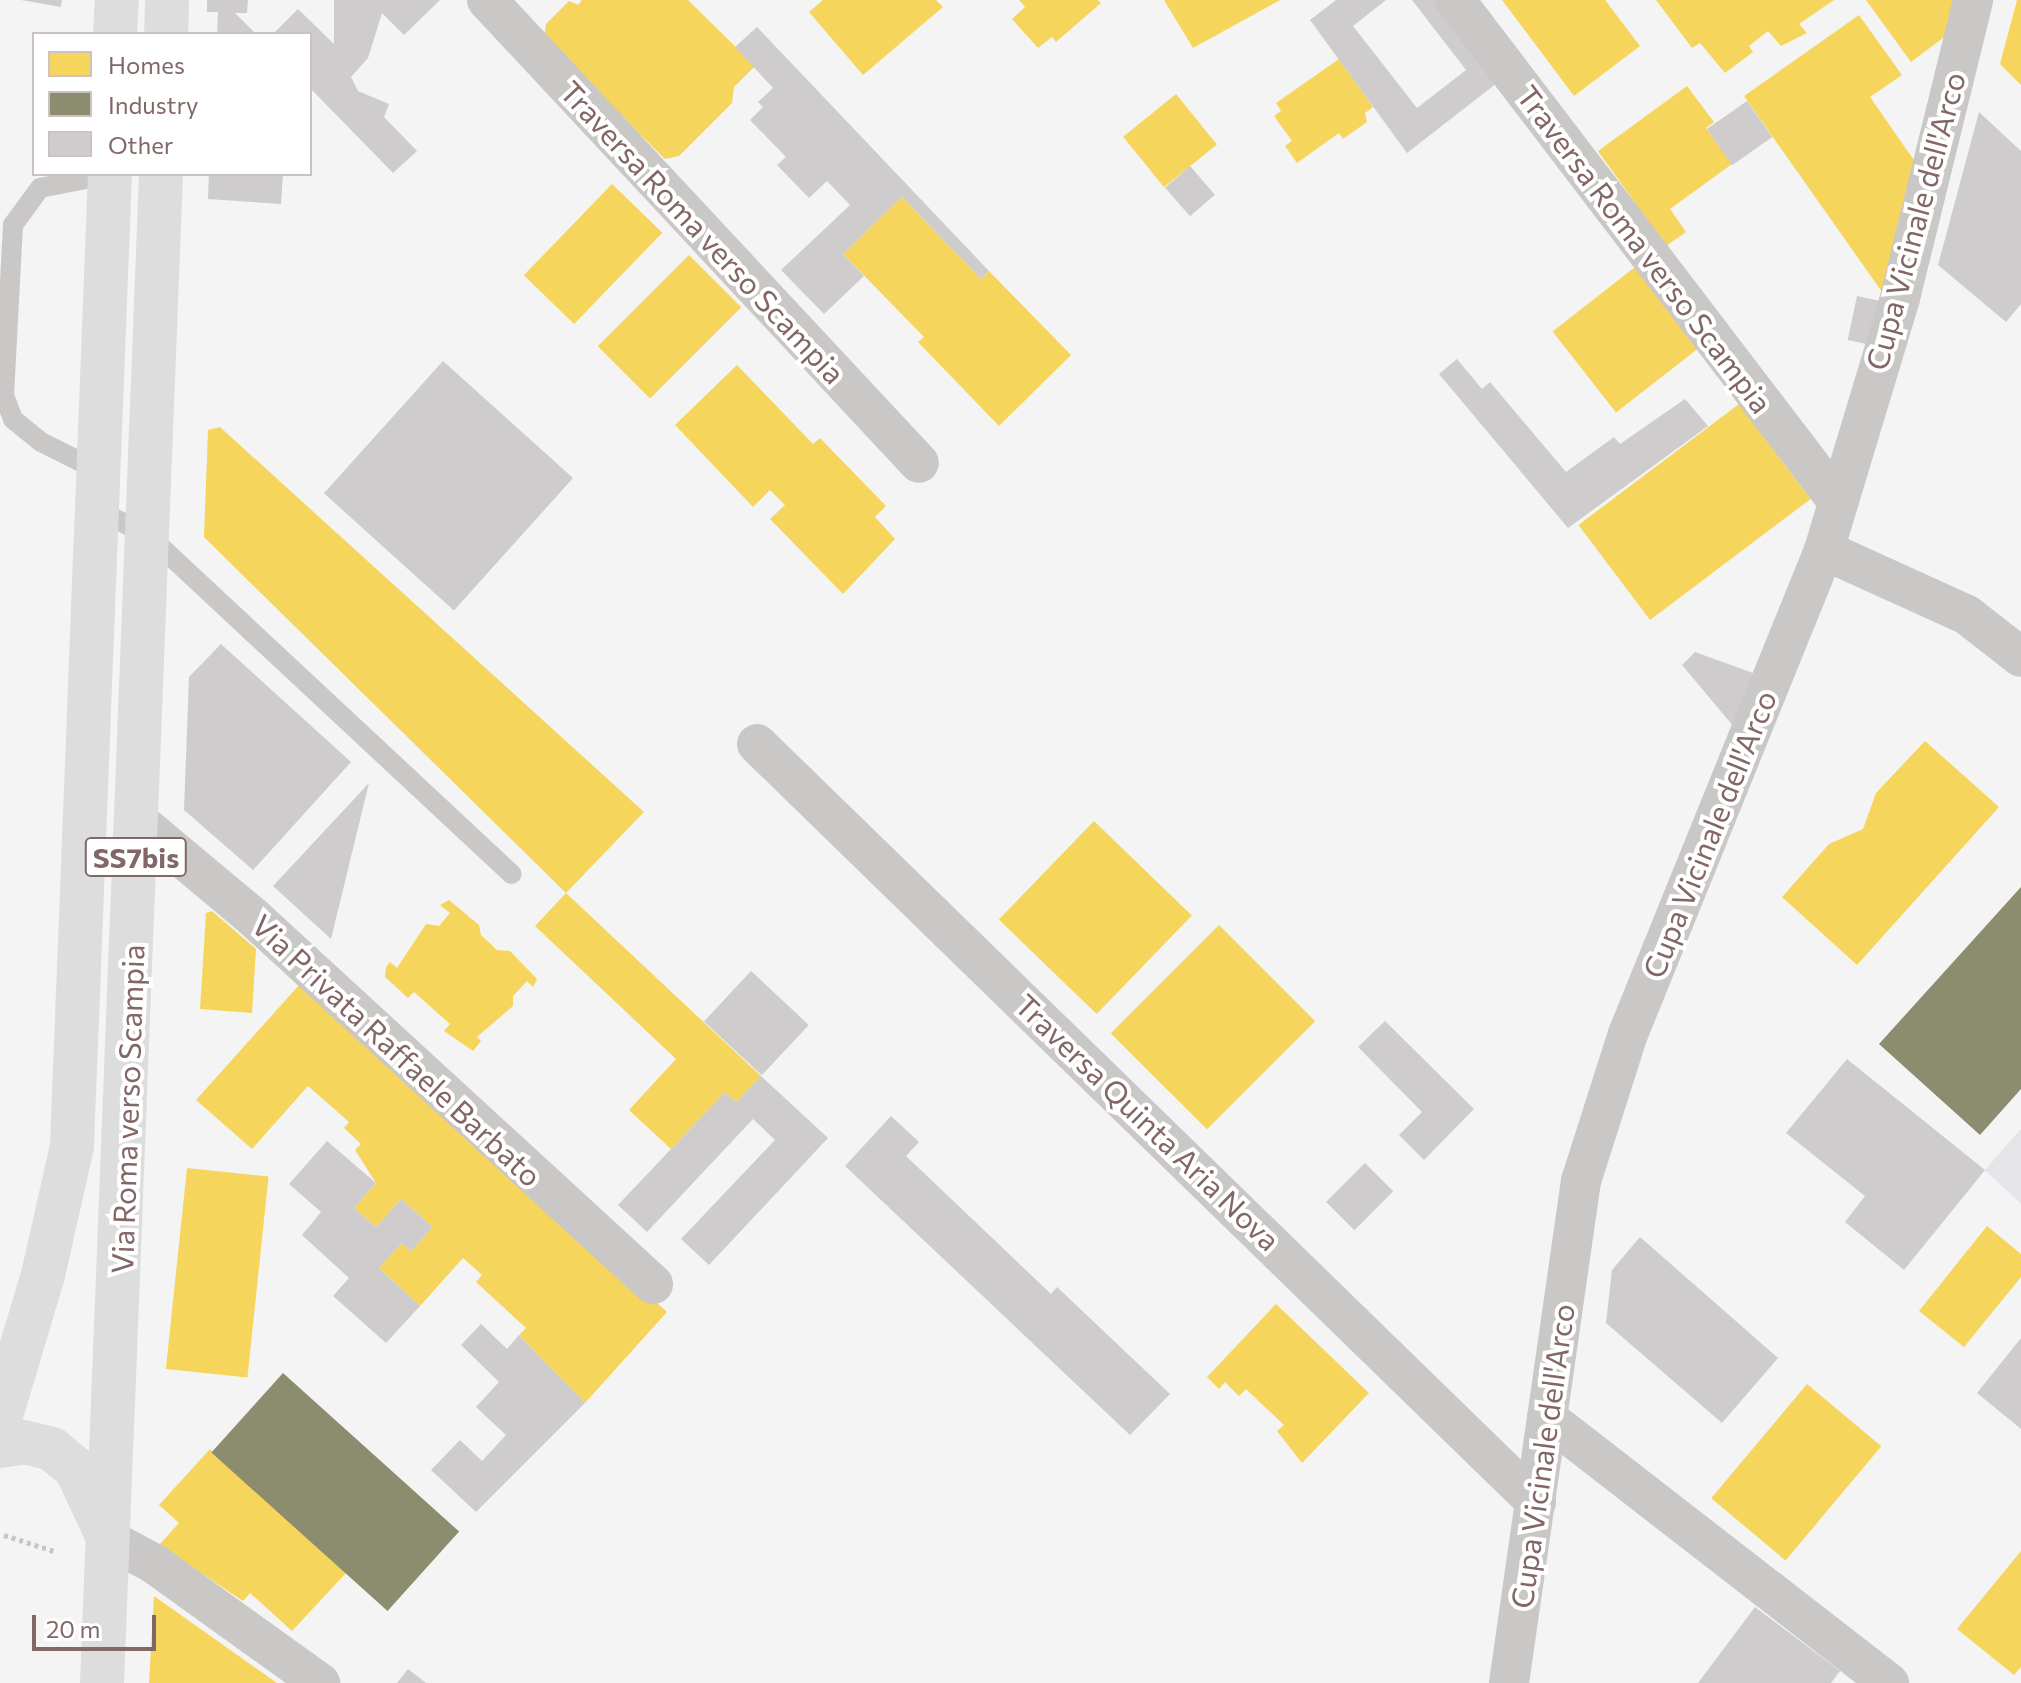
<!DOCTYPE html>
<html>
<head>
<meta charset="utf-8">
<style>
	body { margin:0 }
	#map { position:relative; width:2021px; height:1683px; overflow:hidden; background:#f4f4f5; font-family:Commissioner,sans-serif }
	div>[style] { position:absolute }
	.green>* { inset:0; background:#e5e4e9 }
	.homes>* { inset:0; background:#f6d55c; transform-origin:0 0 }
	.industry>* { inset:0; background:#8c8c6e; transform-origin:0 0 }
	.building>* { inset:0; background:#cfcccd; transform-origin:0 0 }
	.path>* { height:5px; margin-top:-2.5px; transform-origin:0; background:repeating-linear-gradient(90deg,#c7c5c5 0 4px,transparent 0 8px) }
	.service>* { height:20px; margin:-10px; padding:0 10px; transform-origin:10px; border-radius:10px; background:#cac7c7 }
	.minor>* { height:40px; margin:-20px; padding:0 20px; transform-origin:20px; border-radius:20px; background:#cac7c7 }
	.primary>* { height:44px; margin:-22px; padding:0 22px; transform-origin:22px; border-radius:22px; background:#dedddd }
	span { translate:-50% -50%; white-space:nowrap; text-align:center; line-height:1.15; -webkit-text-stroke:8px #fff; paint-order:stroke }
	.shield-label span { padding:2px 6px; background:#fff; border:2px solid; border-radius:6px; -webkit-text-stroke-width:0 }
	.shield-label { font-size:28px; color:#836666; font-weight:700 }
	.street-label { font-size:30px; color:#836666 }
	.legend { position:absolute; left:32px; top:32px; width:280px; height:144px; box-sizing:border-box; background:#fff; border:2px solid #cdc2c2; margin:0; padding:10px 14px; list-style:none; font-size:24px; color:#836666 }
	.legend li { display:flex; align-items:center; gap:16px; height:40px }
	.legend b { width:40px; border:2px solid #cdc2c2 }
	.scale { position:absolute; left:32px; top:1615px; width:124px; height:36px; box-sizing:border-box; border:4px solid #836666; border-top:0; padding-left:10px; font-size:24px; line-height:28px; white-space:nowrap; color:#836666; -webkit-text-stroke:6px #fff; paint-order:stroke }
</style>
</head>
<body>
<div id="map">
	<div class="green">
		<div style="clip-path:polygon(2021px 1129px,2021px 1204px,1985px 1170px)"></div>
	</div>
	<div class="homes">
		<div style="clip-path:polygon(582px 0,688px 0,755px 66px,734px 87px,732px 103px,679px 156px,665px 159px,544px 39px,546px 24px,569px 1px,578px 5px)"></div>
		<div style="clip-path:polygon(823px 0,936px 0,943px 7px,863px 75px,809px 12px)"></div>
		<div style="clip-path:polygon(1019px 0,1098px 0,1101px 3px,1056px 42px,1052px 37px,1038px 48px,1012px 19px,1025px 7px)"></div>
		<div style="clip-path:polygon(1164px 0,1280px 0,1193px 48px)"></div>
		<div style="clip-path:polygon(1502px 0,1605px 0,1640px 46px,1574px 96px)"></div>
		<div style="clip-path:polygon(1656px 0,1834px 0,1799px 24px,1807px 33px,1781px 46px,1768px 31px,1749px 46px,1753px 52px,1725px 73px,1700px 43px,1692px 48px)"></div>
		<div style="clip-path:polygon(1866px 0,1955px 0,1947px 35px,1911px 62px)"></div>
		<div style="clip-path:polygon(2017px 0,2021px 0,2021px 85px,2000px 64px)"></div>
		<div style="clip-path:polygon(1859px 15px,1902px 75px,1870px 97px,1918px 166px,1882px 292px,1744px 96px)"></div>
		<div style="clip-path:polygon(1339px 59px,1373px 107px,1365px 113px,1367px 122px,1343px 139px,1339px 133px,1297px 163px,1285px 146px,1292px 141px,1274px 116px,1281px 111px,1276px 103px)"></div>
		<div style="clip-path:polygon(1687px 86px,1714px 122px,1706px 128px,1732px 164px,1670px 209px,1686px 232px,1666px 246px,1598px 151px)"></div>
		<div style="left:1176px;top:94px;width:65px;height:68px;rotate:51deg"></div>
		<div style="left:612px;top:184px;width:70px;height:127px;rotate:44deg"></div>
		<div style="clip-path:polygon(902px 197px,981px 279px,989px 271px,1071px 355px,999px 426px,918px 342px,924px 337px,843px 254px)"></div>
		<div style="left:689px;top:255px;width:74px;height:129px;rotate:45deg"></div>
		<div style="left:1644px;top:260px;width:103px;height:116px;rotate:52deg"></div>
		<div style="clip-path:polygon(737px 365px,813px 444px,820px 438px,886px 506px,875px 517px,895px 539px,843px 594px,770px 519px,785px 505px,770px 490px,753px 507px,675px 425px)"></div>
		<div style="left:1739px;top:404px;width:119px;height:201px;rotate:53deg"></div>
		<div style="clip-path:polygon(220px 427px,644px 812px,566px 893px,204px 537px,208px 430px)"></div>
		<div style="clip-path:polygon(1925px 741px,1999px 807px,1857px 965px,1782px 897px,1829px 844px,1863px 829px,1876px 793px)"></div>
		<div style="left:1094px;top:821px;width:136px;height:137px;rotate:44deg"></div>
		<div style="clip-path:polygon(566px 893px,761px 1076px,736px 1102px,725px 1092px,671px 1149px,629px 1110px,676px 1059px,535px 926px)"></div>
		<div style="clip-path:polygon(449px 900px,479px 925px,481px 935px,497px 950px,510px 951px,537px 979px,533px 987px,527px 981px,513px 996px,513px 1006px,477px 1037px,481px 1041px,473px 1051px,444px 1031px,450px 1024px,414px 992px,408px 998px,385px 977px,386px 967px,390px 962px,397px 968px,426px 924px,439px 926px,450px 913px,440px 905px)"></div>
		<div style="clip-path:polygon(212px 911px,256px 949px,252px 1013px,200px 1009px,206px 913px)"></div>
		<div style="left:1219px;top:925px;width:136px;height:153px;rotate:45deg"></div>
		<div style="clip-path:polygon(300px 984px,667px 1312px,585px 1403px,519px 1335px,526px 1328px,476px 1282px,482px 1275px,463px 1258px,420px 1306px,379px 1268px,402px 1243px,411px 1251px,433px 1227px,401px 1199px,376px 1227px,354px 1208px,376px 1183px,355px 1150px,361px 1144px,344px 1128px,349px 1122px,308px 1086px,252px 1149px,196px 1100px)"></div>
		<div style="left:187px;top:1168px;width:82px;height:202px;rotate:6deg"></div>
		<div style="clip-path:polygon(1987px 1226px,2021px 1254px,2021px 1277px,1964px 1347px,1919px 1311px)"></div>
		<div style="clip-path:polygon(1276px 1304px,1369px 1393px,1302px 1463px,1277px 1431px,1284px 1425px,1246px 1389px,1239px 1396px,1225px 1382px,1219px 1389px,1207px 1377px)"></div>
		<div style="left:1807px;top:1384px;width:97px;height:149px;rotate:40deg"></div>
		<div style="clip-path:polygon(210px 1449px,346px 1573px,292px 1631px,250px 1593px,243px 1601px,159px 1545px,179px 1523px,159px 1505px)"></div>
		<div style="clip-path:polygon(2021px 1551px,2021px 1667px,2014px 1675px,1957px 1629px)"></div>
		<div style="clip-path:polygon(154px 1596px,277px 1683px,149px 1683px)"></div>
	</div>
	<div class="industry">
		<div style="clip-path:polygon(2021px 887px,2021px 1089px,1980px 1135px,1879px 1044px)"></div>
		<div style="left:283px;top:1373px;width:237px;height:107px;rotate:42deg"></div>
	</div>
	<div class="building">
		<div style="clip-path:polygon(21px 0,62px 0,61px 7px)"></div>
		<div style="clip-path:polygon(207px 0,248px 0,247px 13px,235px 13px,256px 34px,217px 34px,218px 12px,207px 12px)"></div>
		<div style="clip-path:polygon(334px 0,440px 0,404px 35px,382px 13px,368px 58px,351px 77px,358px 91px,389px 104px,384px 117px,417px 151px,393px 173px,310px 88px,310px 34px,273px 34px,298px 9px,334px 44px)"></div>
		<div style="clip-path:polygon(1336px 0,1386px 0,1353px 26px,1417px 108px,1466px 70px,1412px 0,1448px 0,1506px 76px,1407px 153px,1310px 20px)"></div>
		<div style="clip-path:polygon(757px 27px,989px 271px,981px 279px,902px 197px,843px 254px,864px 276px,824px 314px,781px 270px,850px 205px,827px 181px,809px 198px,777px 165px,786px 157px,750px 120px,763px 107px,758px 102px,773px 88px,735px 47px)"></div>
		<div style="left:1747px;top:101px;width:44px;height:49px;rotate:55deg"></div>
		<div style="clip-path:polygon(1979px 112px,2021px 151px,2021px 304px,2006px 322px,1938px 265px)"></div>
		<div style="left:1190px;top:166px;width:38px;height:33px;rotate:49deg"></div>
		<div style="clip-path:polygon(209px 174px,283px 174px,281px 204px,208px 199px)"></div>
		<div style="left:1857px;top:296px;width:24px;height:45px;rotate:12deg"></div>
		<div style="clip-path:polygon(1457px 359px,1482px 389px,1490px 382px,1566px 472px,1614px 437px,1620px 444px,1685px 399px,1708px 426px,1568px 528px,1439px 374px)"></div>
		<div style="left:443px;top:361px;width:175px;height:178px;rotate:42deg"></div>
		<div style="clip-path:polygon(221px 644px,351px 762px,253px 870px,184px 810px,189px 677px)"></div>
		<div style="clip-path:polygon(1695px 652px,1753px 673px,1734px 727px,1682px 665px)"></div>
		<div style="clip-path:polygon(369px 783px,331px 939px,273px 886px)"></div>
		<div style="left:751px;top:971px;width:79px;height:69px;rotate:43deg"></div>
		<div style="clip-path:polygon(1385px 1021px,1474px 1109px,1424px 1160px,1399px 1135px,1422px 1112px,1358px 1047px)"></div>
		<div style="clip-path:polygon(1847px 1059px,1985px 1170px,1904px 1270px,1845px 1222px,1865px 1196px,1786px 1133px)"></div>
		<div style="clip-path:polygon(761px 1076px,828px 1138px,709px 1265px,681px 1239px,775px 1140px,753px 1119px,647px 1232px,618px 1205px,725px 1092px,736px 1102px)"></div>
		<div style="clip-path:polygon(891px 1116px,919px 1142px,906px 1156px,1051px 1294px,1057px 1287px,1170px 1394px,1130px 1435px,845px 1166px)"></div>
		<div style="clip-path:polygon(327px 1141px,376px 1183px,354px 1208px,376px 1227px,401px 1199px,433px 1227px,411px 1251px,402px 1243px,379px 1268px,420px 1306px,386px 1343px,333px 1296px,349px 1278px,302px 1235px,321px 1212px,289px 1184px)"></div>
		<div style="left:1365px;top:1163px;width:40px;height:55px;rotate:45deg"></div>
		<div style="clip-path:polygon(1640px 1237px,1778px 1358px,1722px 1423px,1606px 1323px,1612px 1270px)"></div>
		<div style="clip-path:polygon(481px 1324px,507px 1349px,519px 1335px,585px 1403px,476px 1512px,431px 1470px,460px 1440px,482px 1461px,506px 1435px,476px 1407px,499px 1382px,461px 1345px)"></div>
		<div style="clip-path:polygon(2021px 1338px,2021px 1429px,1977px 1393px)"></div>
		<div style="clip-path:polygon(1755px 1607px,1840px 1671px,1831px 1683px,1698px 1683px)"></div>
		<div style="clip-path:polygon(408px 1669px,426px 1683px,397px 1683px)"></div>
	</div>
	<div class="path">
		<div style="left:4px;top:1535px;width:52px;rotate:17.7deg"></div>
	</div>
	<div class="service">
		<div style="left:99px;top:471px;width:65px;rotate:-153.4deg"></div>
		<div style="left:41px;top:442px;width:36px;rotate:-141deg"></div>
		<div style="left:13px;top:419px;width:25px;rotate:-111deg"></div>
		<div style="left:4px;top:396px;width:171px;rotate:-87deg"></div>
		<div style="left:13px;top:225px;width:46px;rotate:-53.9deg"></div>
		<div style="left:40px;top:188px;width:71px;rotate:-11.3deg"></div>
		<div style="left:97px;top:510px;width:57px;rotate:26.1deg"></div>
		<div style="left:148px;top:535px;width:497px;rotate:43deg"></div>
	</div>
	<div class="minor">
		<div style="left:487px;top:0;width:633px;rotate:46.98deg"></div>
		<div style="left:1455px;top:0;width:628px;rotate:52.64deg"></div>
		<div style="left:1824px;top:550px;width:157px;rotate:24.4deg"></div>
		<div style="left:1967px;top:615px;width:68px;rotate:37.9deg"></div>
		<div style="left:757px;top:744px;width:1087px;rotate:44.22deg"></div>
		<div style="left:137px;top:820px;width:151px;rotate:39.9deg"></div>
		<div style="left:253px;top:917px;width:543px;rotate:42.54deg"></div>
		<div style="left:1547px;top:1418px;width:433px;rotate:37.8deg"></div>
		<div style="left:108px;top:1539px;width:51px;rotate:28.1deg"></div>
		<div style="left:153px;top:1563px;width:206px;rotate:35.7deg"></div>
		<div style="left:1509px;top:1683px;width:507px;rotate:-81.84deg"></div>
		<div style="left:1581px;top:1181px;width:154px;rotate:-72.3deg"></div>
		<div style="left:1628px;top:1034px;width:522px;rotate:-67.95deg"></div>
		<div style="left:1824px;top:550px;width:263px;rotate:-73.2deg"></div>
		<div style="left:1900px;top:298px;width:307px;rotate:-76.2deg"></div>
	</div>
	<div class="primary">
		<div style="left:115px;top:34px;width:34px;rotate:-87deg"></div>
		<div style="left:166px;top:34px;width:34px;rotate:-88deg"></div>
		<div style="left:0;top:1419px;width:150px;rotate:-73.4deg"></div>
		<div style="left:43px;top:1275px;width:132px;rotate:-77.3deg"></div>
		<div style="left:72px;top:1146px;width:973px;rotate:-87.76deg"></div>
		<div style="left:0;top:1446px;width:24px;rotate:-9deg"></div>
		<div style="left:24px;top:1442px;width:29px;rotate:14deg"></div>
		<div style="left:52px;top:1449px;width:31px;rotate:40deg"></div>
		<div style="left:76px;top:1469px;width:71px;rotate:64.9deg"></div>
		<div style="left:102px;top:1683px;width:1510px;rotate:-87.76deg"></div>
	</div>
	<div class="shield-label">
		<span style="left:136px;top:857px">SS7bis</span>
	</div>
	<div class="street-label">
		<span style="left:1915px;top:221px;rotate:-75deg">Cupa Vicinale dell'Arco</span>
		<span style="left:703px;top:232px;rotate:47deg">Traversa Roma verso Scampia</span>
		<span style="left:1645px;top:249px;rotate:53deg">Traversa Roma verso Scampia</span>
		<span style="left:1709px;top:834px;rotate:-68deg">Cupa Vicinale dell'Arco</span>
		<span style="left:397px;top:1050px;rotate:43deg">Via Privata Raffaele Barbato</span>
		<span style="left:127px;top:1109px;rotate:-88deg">Via Roma verso Scampia</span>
		<span style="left:1148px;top:1122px;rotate:44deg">Traversa Quinta Aria Nova</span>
		<span style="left:1542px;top:1456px;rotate:-82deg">Cupa Vicinale dell'Arco</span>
	</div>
	<ul class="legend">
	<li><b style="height:22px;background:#f6d55c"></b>Homes</li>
	<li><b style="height:22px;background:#8c8c6e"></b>Industry</li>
	<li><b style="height:22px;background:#cfcccd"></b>Other</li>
	</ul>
	<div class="scale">20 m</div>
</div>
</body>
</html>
